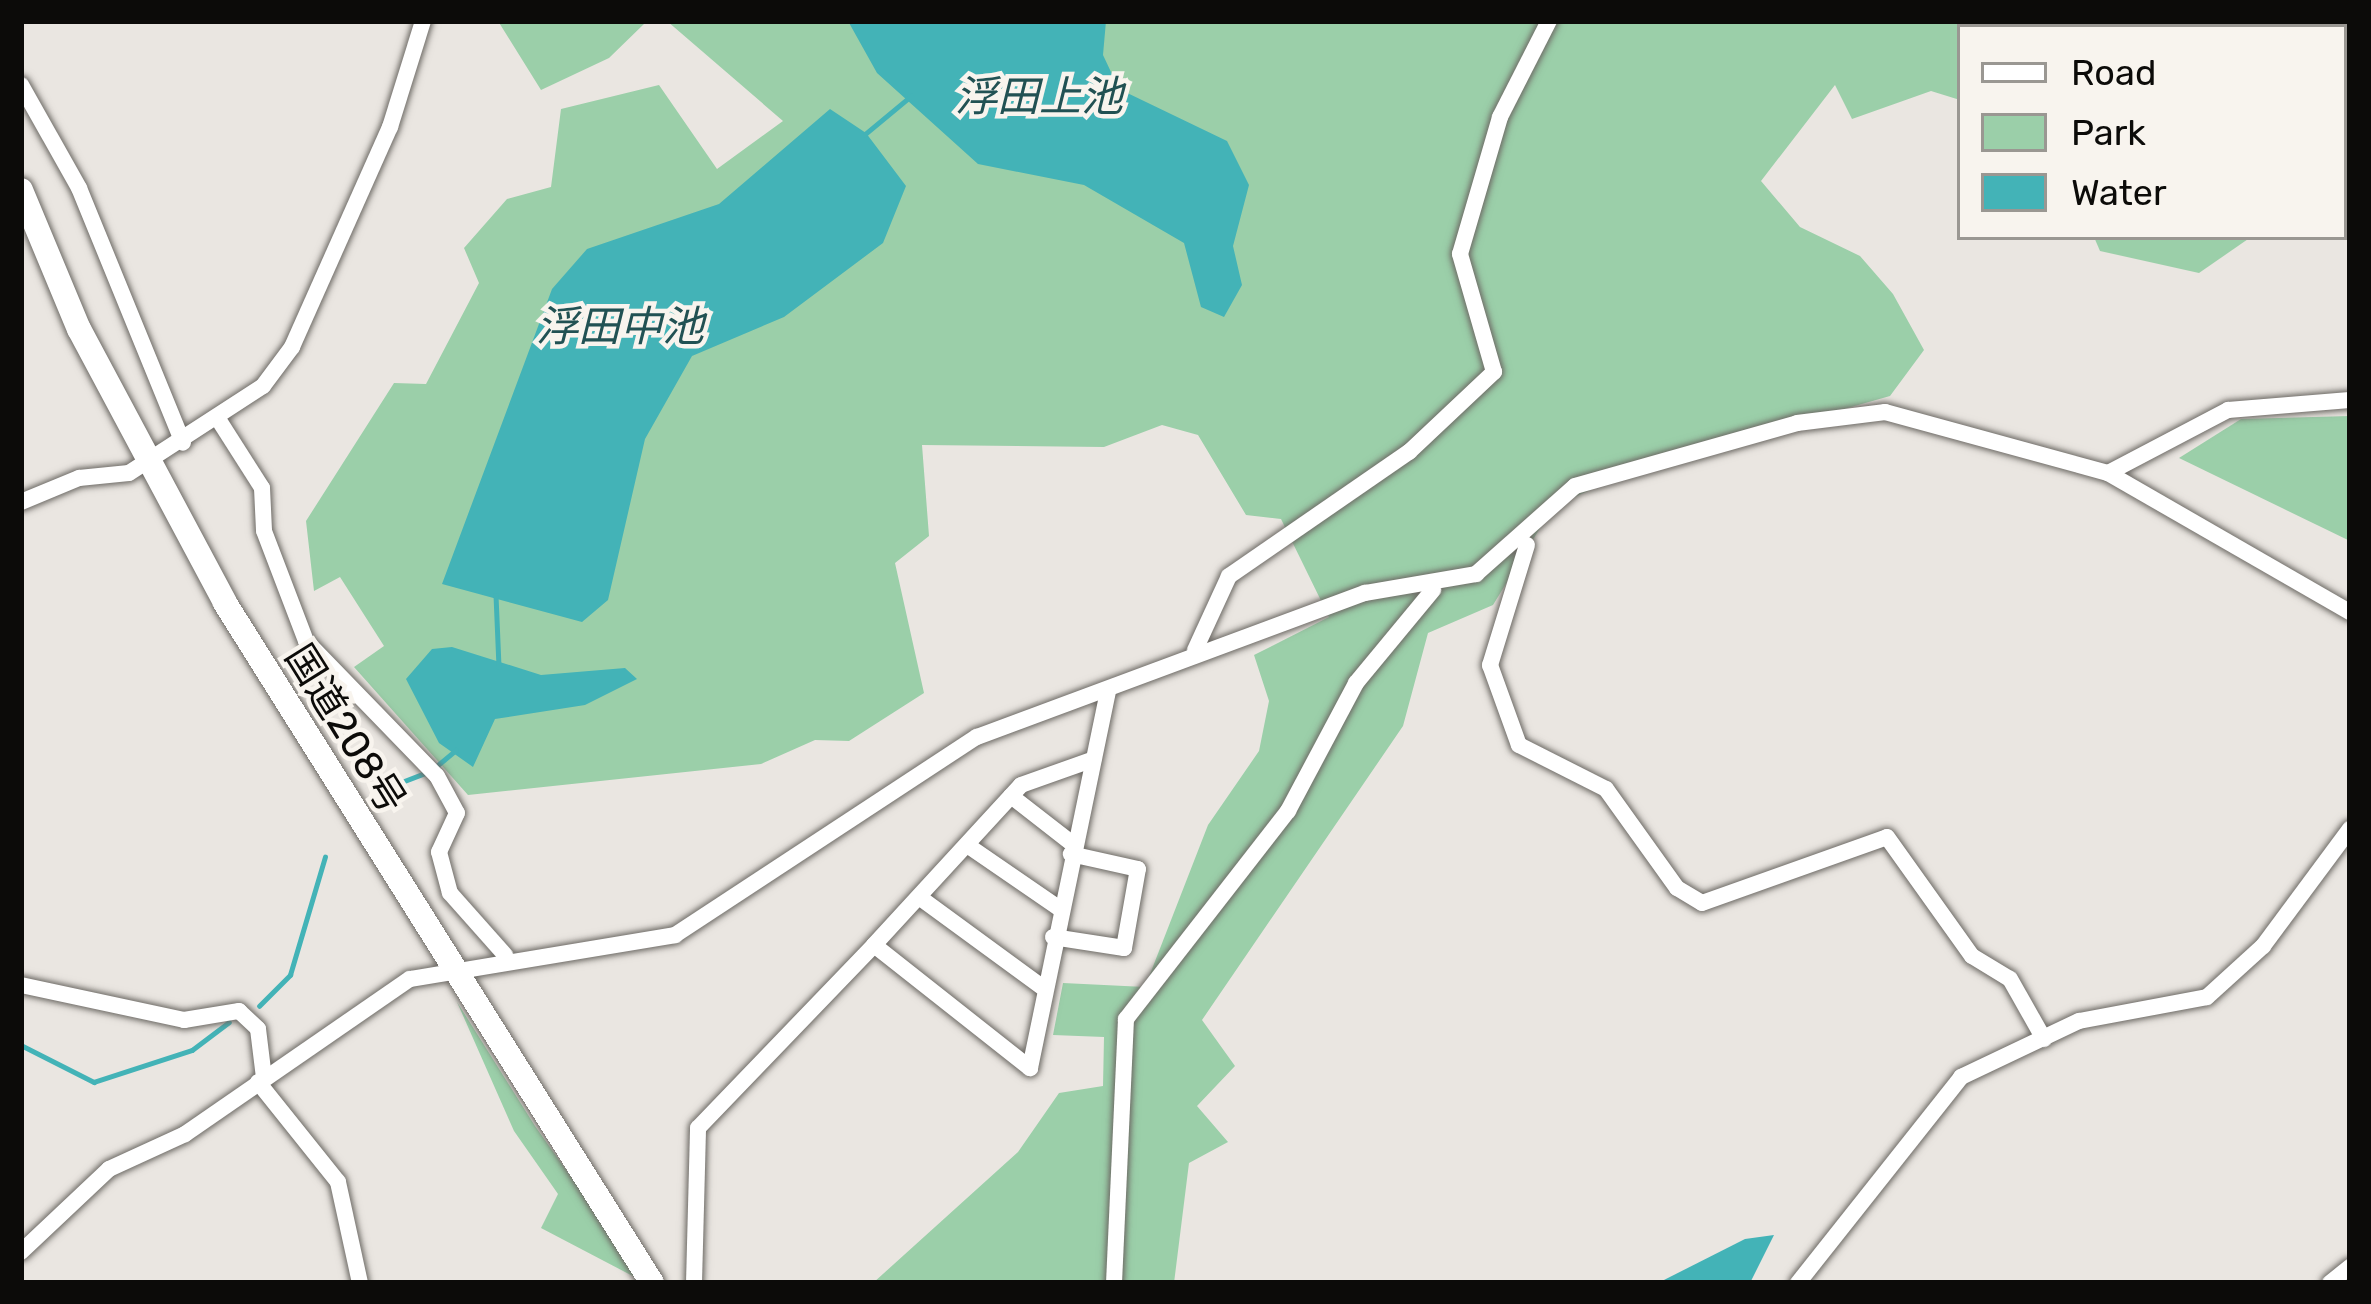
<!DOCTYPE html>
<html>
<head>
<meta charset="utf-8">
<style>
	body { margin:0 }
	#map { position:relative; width:2371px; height:1304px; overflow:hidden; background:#eae6e1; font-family:Rubik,"Noto Sans JP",sans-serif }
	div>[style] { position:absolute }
	.green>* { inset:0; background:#9bcfa9 }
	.water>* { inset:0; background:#43b3b7 }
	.stream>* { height:4.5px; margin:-2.25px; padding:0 2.25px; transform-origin:2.25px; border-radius:2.25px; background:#43b3b7 }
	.roads { filter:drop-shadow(0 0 3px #6d6a65) drop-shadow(0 0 3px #6d6a65) }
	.minor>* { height:16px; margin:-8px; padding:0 8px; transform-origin:8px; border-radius:8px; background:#fff }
	.highway>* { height:24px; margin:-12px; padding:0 12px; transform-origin:12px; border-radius:12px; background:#fff }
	span { translate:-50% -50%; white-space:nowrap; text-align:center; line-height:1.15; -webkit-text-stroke:9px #f8f4ee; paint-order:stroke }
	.street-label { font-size:39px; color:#0c0b09 }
	.water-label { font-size:42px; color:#215153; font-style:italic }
	.frame { position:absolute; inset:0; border:24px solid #0c0b09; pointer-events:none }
	.legend { position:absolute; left:1957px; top:24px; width:390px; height:216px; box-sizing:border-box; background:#f8f4ee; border:3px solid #9a9792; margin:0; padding:15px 21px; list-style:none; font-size:36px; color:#0c0b09 }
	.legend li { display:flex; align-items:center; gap:24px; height:60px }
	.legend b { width:60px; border:3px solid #9a9792 }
</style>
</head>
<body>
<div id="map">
	<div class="green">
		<div style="clip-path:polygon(498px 21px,2350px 21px,2350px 182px,2344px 27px,1960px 27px,1960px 100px,1931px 91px,1852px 119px,1835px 85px,1761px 181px,1800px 227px,1860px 256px,1893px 294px,1924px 350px,1890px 396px,1643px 466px,1553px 507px,1493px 605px,1428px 633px,1403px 726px,1202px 1020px,1235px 1066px,1197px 1106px,1228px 1142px,1189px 1163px,1174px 1283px,873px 1283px,1018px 1152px,1059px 1093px,1103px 1086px,1104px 1037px,1053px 1035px,1063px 983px,1145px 987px,1208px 825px,1259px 751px,1269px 701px,1254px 655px,1329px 617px,1281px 519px,1246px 515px,1198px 435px,1162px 425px,1104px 447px,922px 445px,929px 536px,895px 563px,924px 693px,849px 741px,815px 740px,761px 764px,468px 795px,354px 667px,384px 646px,340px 577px,314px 591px,306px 521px,394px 383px,426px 384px,479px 283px,464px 248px,507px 199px,551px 187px,561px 109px,659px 85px,717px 169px,783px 121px,667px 21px,645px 23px,609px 58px,541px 90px)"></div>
		<div style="clip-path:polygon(2094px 237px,2251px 237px,2199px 273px,2100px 251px)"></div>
		<div style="clip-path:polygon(2350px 416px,2350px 541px,2179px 458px,2241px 419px)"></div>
		<div style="clip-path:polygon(457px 1002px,535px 1126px,646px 1283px,541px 1228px,558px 1194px,514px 1131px)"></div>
	</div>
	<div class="water">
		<div style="clip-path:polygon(848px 21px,1106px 21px,1103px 55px,1119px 89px,1227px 141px,1249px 185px,1233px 246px,1242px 285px,1224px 317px,1201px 307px,1184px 243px,1084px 185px,978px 164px,877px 73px)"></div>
		<div style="clip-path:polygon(830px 109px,866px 133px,906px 186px,883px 243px,784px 317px,692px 356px,645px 439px,608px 600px,582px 622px,442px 584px,552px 289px,587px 249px,719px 204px)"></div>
		<div style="clip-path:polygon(452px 647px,541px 675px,625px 668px,637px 679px,585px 705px,495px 719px,473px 767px,439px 743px,406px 679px,432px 649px)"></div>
		<div style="clip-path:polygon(1774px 1235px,1750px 1283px,1658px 1283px,1745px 1239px)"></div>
	</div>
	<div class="stream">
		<div style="left:864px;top:135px;width:61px;rotate:-39.7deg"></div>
		<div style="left:496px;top:595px;width:72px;rotate:87.6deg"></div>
		<div style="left:438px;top:765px;width:23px;rotate:-40deg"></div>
		<div style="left:394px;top:785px;width:36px;rotate:-21deg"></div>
		<div style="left:259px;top:1006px;width:44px;rotate:-45deg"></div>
		<div style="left:290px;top:975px;width:123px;rotate:-73.5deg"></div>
		<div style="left:21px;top:1045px;width:82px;rotate:26.9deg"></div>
		<div style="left:94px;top:1082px;width:103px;rotate:-18.1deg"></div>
		<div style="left:192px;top:1050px;width:46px;rotate:-37.1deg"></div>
	</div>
	<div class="roads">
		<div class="minor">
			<div style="left:21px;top:85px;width:118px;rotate:60.6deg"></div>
			<div style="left:79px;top:188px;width:275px;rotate:67.8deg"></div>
			<div style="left:220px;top:422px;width:78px;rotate:57.5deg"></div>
			<div style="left:262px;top:488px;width:43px;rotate:87.3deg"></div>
			<div style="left:264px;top:531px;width:118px;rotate:69.1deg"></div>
			<div style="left:306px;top:641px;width:188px;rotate:45.9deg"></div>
			<div style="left:437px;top:776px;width:42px;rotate:61.6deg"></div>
			<div style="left:457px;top:813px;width:43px;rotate:114.8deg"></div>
			<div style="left:439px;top:852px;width:42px;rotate:75deg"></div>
			<div style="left:450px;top:893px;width:83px;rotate:48.4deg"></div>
			<div style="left:2108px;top:473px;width:136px;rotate:-27.7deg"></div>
			<div style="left:2228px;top:410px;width:122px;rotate:-4.7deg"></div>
			<div style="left:21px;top:502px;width:63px;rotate:-22.5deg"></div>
			<div style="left:79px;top:478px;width:50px;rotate:-5.7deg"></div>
			<div style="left:129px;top:473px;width:160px;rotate:-33deg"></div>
			<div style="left:263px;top:386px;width:49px;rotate:-53.4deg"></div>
			<div style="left:292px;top:347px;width:241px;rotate:-66deg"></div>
			<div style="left:390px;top:127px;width:111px;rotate:-72.7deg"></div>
			<div style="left:1527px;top:545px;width:126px;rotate:107.1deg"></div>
			<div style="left:1490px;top:665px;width:85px;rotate:70.1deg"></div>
			<div style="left:1519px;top:745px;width:97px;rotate:26.8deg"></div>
			<div style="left:1606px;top:789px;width:122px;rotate:54.4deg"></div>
			<div style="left:1677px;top:888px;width:29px;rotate:31deg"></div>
			<div style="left:1702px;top:903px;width:196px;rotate:-19.6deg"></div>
			<div style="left:1887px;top:837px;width:146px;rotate:54.5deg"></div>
			<div style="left:1972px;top:956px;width:44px;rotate:31.2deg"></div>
			<div style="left:2010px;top:979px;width:69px;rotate:60.5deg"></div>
			<div style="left:1195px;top:650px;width:81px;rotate:-65.3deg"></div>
			<div style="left:1229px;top:576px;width:219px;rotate:-34.6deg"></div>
			<div style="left:1409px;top:452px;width:117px;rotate:-43.3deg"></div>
			<div style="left:1494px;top:372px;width:123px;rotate:-106.1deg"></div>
			<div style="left:1460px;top:254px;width:143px;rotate:-73.7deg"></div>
			<div style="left:1500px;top:117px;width:108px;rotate:-63deg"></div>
			<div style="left:1011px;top:796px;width:80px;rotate:37.9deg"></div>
			<div style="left:967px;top:845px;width:113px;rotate:34.5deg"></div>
			<div style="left:919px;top:897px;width:152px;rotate:36.2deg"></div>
			<div style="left:1053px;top:937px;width:72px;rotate:8.8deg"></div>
			<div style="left:1124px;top:948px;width:80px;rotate:-80deg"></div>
			<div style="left:1138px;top:869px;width:69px;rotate:-167.4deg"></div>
			<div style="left:874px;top:945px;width:217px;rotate:-47.4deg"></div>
			<div style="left:1021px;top:785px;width:77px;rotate:-19.6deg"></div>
			<div style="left:21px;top:985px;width:167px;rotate:12.1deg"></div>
			<div style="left:184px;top:1020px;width:56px;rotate:-9.3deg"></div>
			<div style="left:239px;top:1011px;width:26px;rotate:43deg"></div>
			<div style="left:258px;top:1029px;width:49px;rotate:83deg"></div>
			<div style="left:258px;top:1082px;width:128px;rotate:51.3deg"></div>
			<div style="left:338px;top:1182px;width:103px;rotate:77.7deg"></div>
			<div style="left:21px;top:1252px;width:121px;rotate:-43.3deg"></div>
			<div style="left:109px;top:1169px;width:84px;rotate:-24.7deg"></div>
			<div style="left:185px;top:1134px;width:273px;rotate:-34.6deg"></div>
			<div style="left:410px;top:979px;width:269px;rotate:-9.4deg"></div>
			<div style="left:675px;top:935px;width:361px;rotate:-33.3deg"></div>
			<div style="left:977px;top:737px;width:414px;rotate:-20.4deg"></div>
			<div style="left:1365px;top:593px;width:113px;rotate:-9.7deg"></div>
			<div style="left:1476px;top:574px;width:132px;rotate:-41.6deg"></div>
			<div style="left:1575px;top:486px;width:231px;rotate:-15.8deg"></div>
			<div style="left:1797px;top:423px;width:89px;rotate:-7.1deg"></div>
			<div style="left:1885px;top:412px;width:231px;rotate:15.3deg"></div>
			<div style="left:2108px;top:473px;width:279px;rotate:29.9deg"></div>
			<div style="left:694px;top:1283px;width:155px;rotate:-88.5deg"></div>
			<div style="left:698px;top:1128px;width:254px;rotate:-46.1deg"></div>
			<div style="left:874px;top:945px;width:199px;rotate:38.3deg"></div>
			<div style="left:1030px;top:1068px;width:383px;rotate:-78.3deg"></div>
			<div style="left:1114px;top:1283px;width:264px;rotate:-87.4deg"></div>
			<div style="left:1126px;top:1019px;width:264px;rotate:-52.1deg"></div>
			<div style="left:1288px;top:811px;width:145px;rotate:-62deg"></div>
			<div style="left:1356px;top:683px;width:121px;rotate:-50.4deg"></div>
			<div style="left:1798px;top:1283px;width:263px;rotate:-51.6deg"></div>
			<div style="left:1961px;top:1077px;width:131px;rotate:-25.4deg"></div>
			<div style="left:2079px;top:1021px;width:130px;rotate:-10.6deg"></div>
			<div style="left:2207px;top:997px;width:76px;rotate:-42.3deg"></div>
			<div style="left:2263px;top:946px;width:146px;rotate:-53.4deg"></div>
			<div style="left:2330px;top:1283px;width:26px;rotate:-39deg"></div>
		</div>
		<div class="highway">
			<div style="left:21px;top:190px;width:151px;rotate:67.4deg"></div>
			<div style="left:79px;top:329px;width:310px;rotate:61.9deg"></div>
			<div style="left:225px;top:603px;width:803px;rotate:57.87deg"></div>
		</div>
	</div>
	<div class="street-label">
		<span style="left:345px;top:729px;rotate:58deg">国道208号</span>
	</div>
	<div class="water-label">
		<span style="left:1039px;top:97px">浮田上池</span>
		<span style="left:620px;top:327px">浮田中池</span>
	</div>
	<div class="frame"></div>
	<ul class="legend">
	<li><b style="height:15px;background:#fff"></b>Road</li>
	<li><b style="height:33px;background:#9bcfa9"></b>Park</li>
	<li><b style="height:33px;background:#43b3b7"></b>Water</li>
	</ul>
</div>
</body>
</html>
